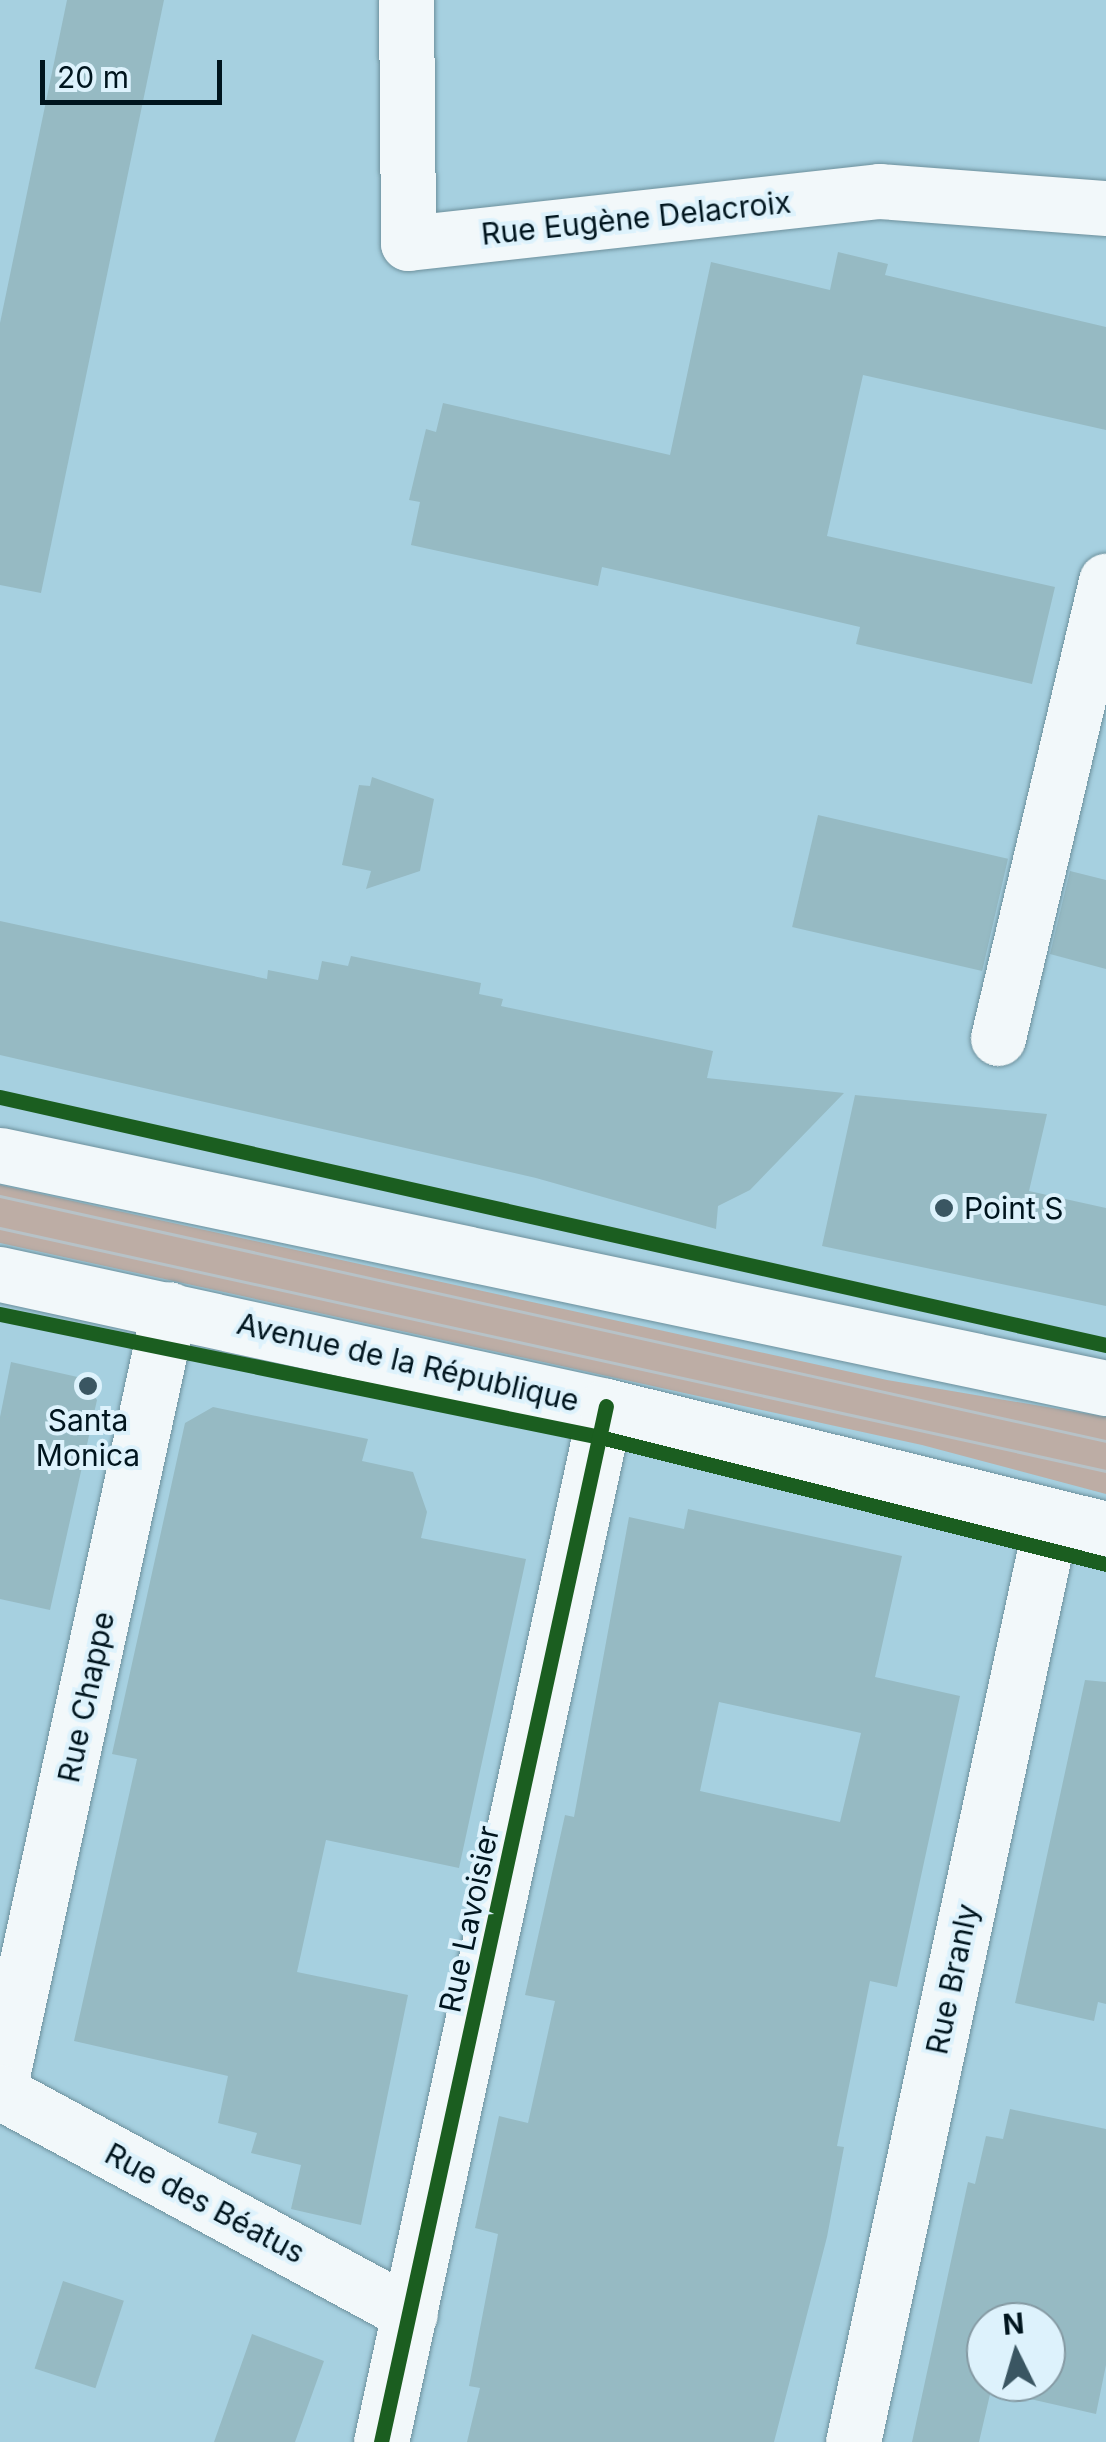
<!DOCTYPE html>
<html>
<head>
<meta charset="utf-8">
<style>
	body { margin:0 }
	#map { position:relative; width:1106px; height:2442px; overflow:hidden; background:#a6d0e0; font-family:Inter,sans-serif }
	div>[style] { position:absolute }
	.green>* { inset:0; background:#bdada5 }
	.building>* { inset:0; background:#96bac3; transform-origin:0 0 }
	.roads { filter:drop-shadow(0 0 2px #6d909c) drop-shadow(0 0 2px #6d909c) }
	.minor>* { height:55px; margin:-27.5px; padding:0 27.5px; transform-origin:27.5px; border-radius:27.5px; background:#f2f8fa }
	.major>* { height:55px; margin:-27.5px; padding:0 27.5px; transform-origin:27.5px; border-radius:27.5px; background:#f2f8fa }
	.tram>* { height:2.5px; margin:-1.25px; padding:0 1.25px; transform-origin:1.25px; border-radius:1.25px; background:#b7c2c7 }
	.cycleway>* { height:15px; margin:-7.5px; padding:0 7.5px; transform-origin:7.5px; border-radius:7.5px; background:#1b5e20 }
	.dots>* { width:28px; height:28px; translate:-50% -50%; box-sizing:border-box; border:5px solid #ddf2fc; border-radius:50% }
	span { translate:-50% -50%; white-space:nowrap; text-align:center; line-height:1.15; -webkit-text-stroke:8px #ddf2fc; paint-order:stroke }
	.street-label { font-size:30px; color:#00151e }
	.poi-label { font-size:30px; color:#00151e }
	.left { translate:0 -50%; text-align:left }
	.north { position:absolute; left:966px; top:2302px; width:100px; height:100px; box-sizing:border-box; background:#ddf2fc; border:2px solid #859aa3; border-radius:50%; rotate:355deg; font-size:28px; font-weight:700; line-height:40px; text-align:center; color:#00151e }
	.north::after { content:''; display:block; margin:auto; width:35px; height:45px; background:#3a5662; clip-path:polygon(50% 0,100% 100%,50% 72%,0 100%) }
	.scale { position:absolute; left:40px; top:60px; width:182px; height:45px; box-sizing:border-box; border:5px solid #00151e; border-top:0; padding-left:12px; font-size:30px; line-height:35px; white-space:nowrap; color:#00151e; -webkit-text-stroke:8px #ddf2fc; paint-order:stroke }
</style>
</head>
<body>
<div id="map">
	<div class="green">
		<div style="clip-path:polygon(0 1185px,887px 1380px,1106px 1417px,1106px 1494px,922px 1445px,0 1243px)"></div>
	</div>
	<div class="building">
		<div style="clip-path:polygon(67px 0,164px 0,41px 593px,0 585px,0 323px)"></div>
		<div style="clip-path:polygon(838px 252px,888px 264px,885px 275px,1106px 327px,1106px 430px,863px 375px,827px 536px,1055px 587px,1032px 684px,856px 644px,860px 627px,651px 578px,602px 567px,598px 586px,411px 545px,420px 502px,409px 500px,426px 429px,436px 432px,443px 403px,670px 455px,711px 262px,830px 290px)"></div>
		<div style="clip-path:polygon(372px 777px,434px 799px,420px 871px,366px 889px,371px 871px,342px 865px,359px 785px,370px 786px)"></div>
		<div style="left:818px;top:815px;width:195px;height:115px;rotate:13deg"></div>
		<div style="clip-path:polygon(1070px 871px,1106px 880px,1106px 969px,1050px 954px)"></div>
		<div style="clip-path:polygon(0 921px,267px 979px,268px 970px,318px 980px,322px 961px,348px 966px,351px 956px,481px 983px,479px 994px,503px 999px,501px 1006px,713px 1051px,707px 1078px,844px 1093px,750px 1190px,718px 1206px,716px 1229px,536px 1178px,0 1055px)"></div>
		<div style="clip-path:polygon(855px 1095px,1047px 1114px,1029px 1191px,1106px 1208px,1106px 1306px,822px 1246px)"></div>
		<div style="clip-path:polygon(11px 1362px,82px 1378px,97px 1400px,50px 1610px,0 1599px,0 1417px)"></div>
		<div style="clip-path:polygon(213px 1407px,368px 1439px,362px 1461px,413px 1472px,427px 1512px,421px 1538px,526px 1559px,459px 1868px,326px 1840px,297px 1972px,408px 1995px,361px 2225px,291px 2209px,301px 2165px,251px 2153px,257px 2133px,218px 2123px,228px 2076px,74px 2041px,137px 1759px,112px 1754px,139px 1632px,185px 1423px)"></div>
		<div style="clip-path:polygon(evenodd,688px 1509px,902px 1556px,875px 1677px,960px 1696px,897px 1987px,870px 1981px,837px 2146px,844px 2147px,827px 2237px,774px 2442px,467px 2442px,480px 2388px,469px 2386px,498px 2234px,475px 2228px,499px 2116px,528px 2123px,555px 2001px,525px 1995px,565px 1815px,574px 1817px,629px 1517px,684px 1529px,688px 1509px,719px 1702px,861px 1733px,840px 1822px,700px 1791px,719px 1702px)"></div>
		<div style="clip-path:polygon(1085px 1680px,1106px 1682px,1106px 2004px,1098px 2002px,1094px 2021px,1015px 2003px)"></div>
		<div style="clip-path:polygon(evenodd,1010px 2109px,1106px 2129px,1106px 2365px,1096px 2414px,991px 2390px,979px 2442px,912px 2442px,968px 2182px,975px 2184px,986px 2136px,1003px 2139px,1010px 2109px,986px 2322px,1046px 2322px,1046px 2382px,986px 2382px,986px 2322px)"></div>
		<div style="left:63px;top:2281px;width:64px;height:92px;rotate:18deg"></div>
		<div style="clip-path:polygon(252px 2334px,324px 2361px,295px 2442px,214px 2442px)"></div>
	</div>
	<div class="roads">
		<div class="minor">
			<div style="left:406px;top:0;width:243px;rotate:89.5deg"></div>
			<div style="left:408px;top:243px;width:474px;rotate:-6.3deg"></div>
			<div style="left:879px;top:191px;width:228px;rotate:4.3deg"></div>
			<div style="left:998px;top:1038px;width:470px;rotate:-76.7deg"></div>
			<div style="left:0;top:2085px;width:794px;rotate:-77.71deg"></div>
			<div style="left:0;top:2092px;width:466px;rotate:28.4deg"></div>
			<div style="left:381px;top:2442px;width:1060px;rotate:-77.75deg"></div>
			<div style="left:853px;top:2442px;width:946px;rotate:-77.86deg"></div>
		</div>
		<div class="major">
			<div style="left:0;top:1155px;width:1130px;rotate:11.9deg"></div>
			<div style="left:0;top:1274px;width:620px;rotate:12.29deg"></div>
			<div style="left:606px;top:1406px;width:515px;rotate:13.82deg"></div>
		</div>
	</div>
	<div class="tram">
		<div style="left:0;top:1196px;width:1133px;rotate:12.49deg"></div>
		<div style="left:0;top:1228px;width:1132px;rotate:12.39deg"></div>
	</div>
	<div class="cycleway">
		<div style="left:0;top:1097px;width:1133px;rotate:12.64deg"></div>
		<div style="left:0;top:1314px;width:612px;rotate:11.59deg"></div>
		<div style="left:600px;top:1437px;width:522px;rotate:14.09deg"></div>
		<div style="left:381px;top:2442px;width:1060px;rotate:-77.75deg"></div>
	</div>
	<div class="dots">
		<div style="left:944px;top:1208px;background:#3a5662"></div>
		<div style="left:88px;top:1386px;background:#3a5662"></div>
	</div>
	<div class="street-label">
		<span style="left:636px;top:218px;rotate:-6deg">Rue Eugène Delacroix</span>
		<span style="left:408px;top:1362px;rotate:13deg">Avenue de la République</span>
		<span style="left:86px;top:1697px;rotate:-78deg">Rue Chappe</span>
		<span style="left:469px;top:1919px;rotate:-78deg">Rue Lavoisier</span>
		<span style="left:952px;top:1979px;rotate:-78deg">Rue Branly</span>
		<span style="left:205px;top:2203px;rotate:28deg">Rue des Béatus</span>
	</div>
	<div class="poi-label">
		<span class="left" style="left:964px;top:1208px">Point S</span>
		<span style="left:88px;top:1437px">Santa<br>Monica</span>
	</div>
	<div class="north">N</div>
	<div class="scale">20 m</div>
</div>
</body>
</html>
